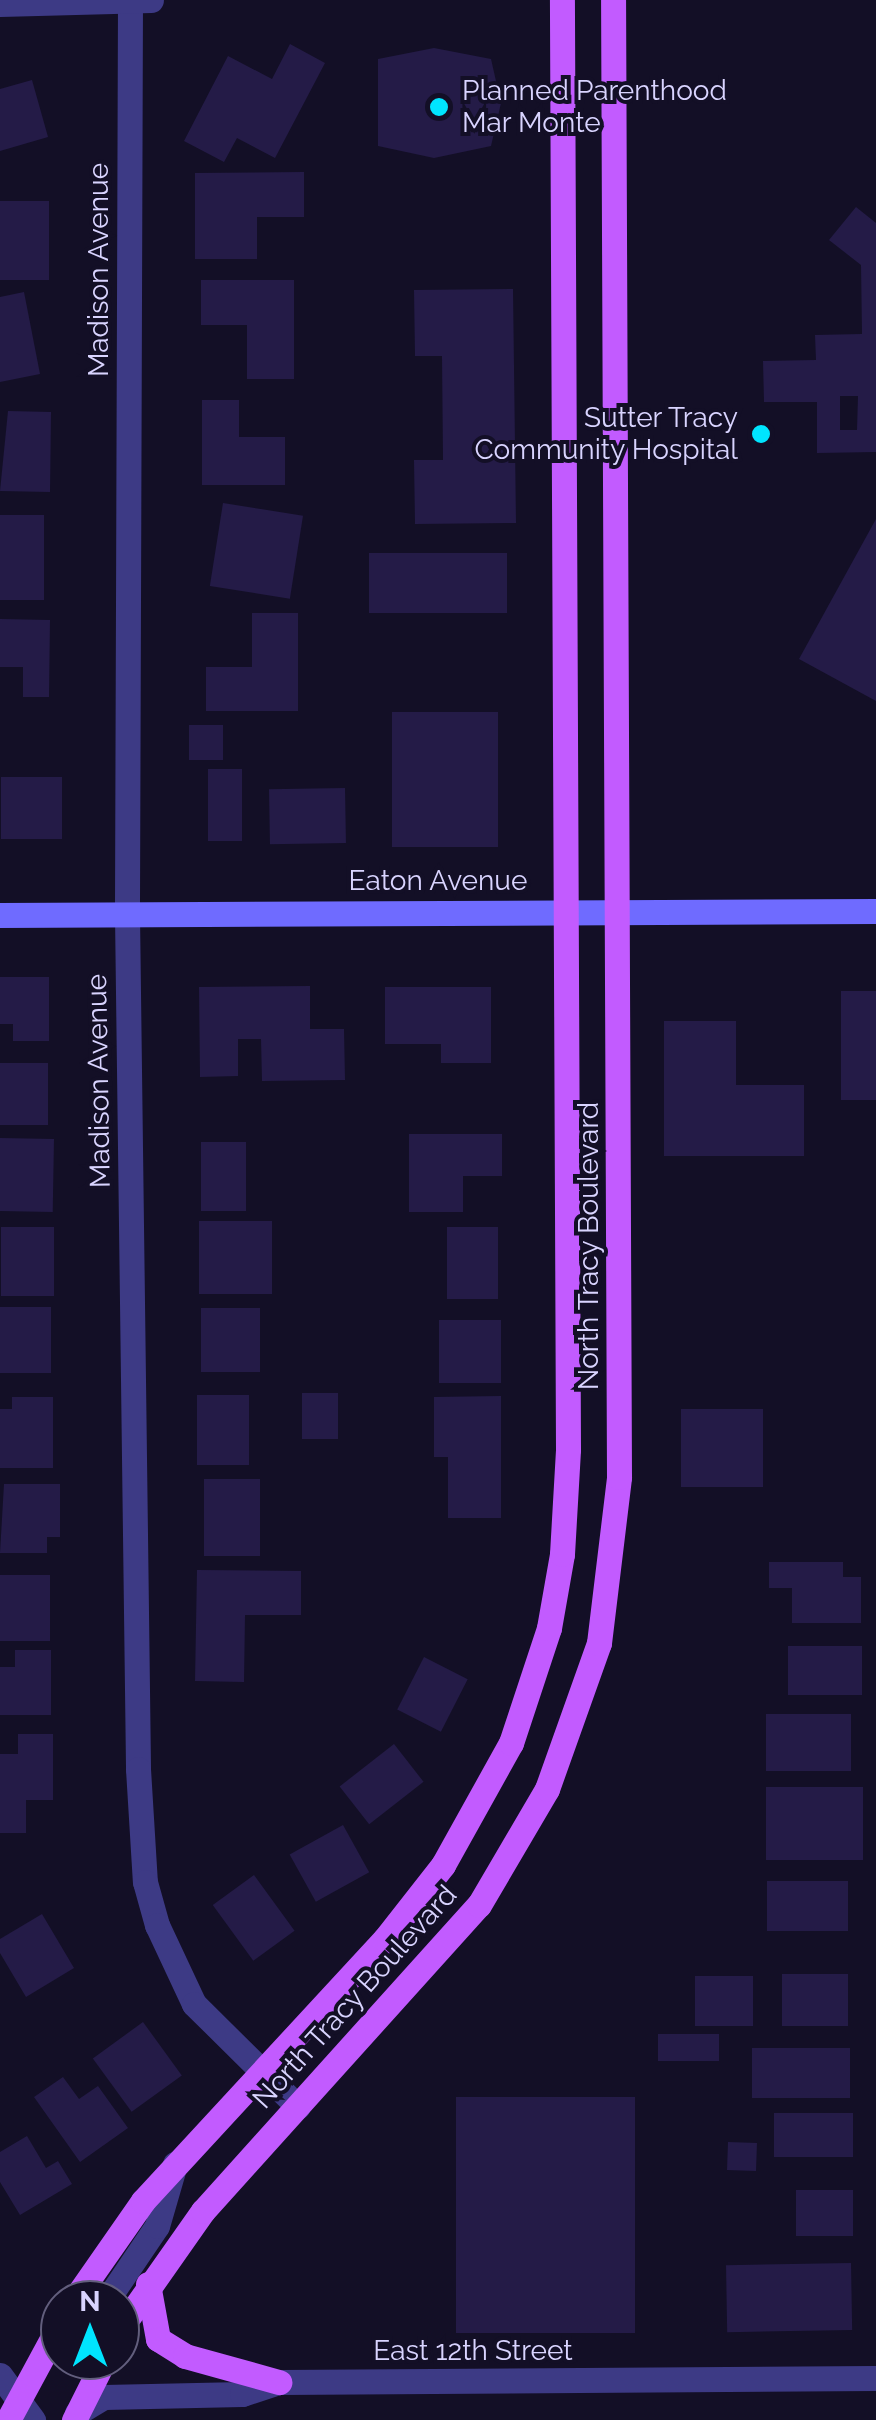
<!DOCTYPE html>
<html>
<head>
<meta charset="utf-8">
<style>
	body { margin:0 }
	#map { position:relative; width:876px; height:2420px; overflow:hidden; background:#130f26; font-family:Raleway,sans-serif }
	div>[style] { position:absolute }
	.building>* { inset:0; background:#241b47; transform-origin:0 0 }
	.street>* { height:25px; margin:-12.5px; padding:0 12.5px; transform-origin:12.5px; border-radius:12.5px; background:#3d3a85 }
	.secondary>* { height:25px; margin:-12.5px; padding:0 12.5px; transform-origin:12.5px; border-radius:12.5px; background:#6f6bff }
	.primary>* { height:25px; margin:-12.5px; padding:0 12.5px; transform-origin:12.5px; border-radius:12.5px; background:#c25bff }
	.dots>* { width:28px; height:28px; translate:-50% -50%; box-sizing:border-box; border:5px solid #130f26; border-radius:50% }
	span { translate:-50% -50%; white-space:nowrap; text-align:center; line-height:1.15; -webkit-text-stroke:8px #130f26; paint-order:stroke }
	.poi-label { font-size:28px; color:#d9d4ff }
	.left { translate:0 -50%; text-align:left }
	.right { translate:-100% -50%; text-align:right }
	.street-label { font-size:28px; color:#d9d4ff }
	.north { position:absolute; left:40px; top:2280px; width:100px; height:100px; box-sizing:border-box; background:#130f26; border:2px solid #625e7d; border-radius:50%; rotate:0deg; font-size:28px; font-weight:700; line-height:40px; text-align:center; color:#d9d4ff }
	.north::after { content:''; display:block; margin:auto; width:35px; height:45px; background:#00e5ff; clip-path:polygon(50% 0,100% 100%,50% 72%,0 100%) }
</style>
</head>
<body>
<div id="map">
	<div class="building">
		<div style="clip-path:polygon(290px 44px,325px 63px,275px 158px,237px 138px,224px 162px,184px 141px,228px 56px,272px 79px)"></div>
		<div style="clip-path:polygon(434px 48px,491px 59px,501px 103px,491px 146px,434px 158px,378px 146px,378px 59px)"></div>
		<div style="clip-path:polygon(32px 80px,48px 137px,0 151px,0 89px)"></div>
		<div style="clip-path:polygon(304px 172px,304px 217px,257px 217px,257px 259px,195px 259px,195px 173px)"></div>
		<div style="left:0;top:201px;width:49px;height:79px"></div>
		<div style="clip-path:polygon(evenodd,856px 207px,876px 223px,876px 452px,817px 453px,817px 402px,764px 402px,763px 361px,816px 360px,815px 335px,862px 334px,861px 265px,829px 240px,856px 207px,840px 396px,858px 396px,857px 430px,840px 430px,840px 396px)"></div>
		<div style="clip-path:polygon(201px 280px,294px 280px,294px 379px,247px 379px,247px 325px,201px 325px)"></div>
		<div style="clip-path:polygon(513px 289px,516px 523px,415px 524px,414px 460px,443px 460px,442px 356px,415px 356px,414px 290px)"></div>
		<div style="clip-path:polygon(24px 292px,40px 374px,0 382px,0 297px)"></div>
		<div style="clip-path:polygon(202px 400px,239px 400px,239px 437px,285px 437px,285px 485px,202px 485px)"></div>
		<div style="clip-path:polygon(8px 411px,51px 412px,50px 492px,0 491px)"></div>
		<div style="left:223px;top:503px;width:81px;height:84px;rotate:9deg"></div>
		<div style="left:0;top:515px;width:44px;height:85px"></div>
		<div style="clip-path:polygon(876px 519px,876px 701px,799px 659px)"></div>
		<div style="left:369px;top:553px;width:138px;height:60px"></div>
		<div style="clip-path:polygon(252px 613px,298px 613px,298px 711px,206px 711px,206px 667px,252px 667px)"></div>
		<div style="clip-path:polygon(0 619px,50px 620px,49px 697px,23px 697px,23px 667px,0 667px)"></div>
		<div style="left:392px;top:712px;width:106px;height:135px"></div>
		<div style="left:189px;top:725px;width:34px;height:35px"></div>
		<div style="left:208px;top:769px;width:34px;height:72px"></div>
		<div style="left:1px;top:777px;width:61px;height:62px"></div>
		<div style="left:345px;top:788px;width:55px;height:76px;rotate:89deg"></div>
		<div style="clip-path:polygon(0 977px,49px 977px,49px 1041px,13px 1041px,13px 1024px,0 1024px)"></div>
		<div style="clip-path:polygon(310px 986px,310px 1029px,344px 1029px,345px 1080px,262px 1081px,261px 1039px,238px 1039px,238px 1076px,200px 1077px,199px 987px)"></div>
		<div style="clip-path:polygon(385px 987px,491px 987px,491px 1063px,441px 1063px,441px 1044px,385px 1044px)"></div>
		<div style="left:841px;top:991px;width:35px;height:109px"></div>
		<div style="clip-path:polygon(664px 1021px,736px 1021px,736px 1085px,804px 1085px,804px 1156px,664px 1156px)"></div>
		<div style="left:0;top:1063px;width:48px;height:62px"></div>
		<div style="clip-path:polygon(409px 1134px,502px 1134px,502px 1176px,463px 1176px,463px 1212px,409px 1212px)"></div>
		<div style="left:0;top:1138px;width:54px;height:73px;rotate:1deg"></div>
		<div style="left:201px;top:1142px;width:45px;height:69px"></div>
		<div style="left:199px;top:1221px;width:73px;height:73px"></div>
		<div style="left:1px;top:1227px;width:53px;height:69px"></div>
		<div style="left:447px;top:1227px;width:51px;height:72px"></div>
		<div style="left:0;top:1307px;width:51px;height:66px"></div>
		<div style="left:201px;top:1308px;width:59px;height:64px"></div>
		<div style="left:439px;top:1320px;width:62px;height:63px"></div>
		<div style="left:302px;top:1393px;width:36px;height:46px"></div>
		<div style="left:197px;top:1395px;width:52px;height:70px"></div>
		<div style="clip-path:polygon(501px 1396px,501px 1518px,448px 1518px,448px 1457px,434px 1457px,434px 1397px)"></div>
		<div style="clip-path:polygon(12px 1397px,53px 1397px,53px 1468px,0 1468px,0 1409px,12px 1409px)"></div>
		<div style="left:681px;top:1409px;width:82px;height:78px"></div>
		<div style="left:204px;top:1479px;width:56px;height:77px"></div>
		<div style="clip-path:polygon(4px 1484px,60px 1484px,60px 1537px,47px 1537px,47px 1553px,0 1553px)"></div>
		<div style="clip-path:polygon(769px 1562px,843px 1562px,843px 1577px,861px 1577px,861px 1623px,792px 1623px,792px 1588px,769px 1588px)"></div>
		<div style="clip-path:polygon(197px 1570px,301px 1571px,301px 1615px,245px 1615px,244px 1682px,195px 1681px)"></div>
		<div style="left:0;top:1575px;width:50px;height:66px"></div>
		<div style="left:788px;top:1646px;width:74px;height:49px"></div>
		<div style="clip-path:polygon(15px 1650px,51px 1650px,51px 1715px,0 1715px,0 1667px,15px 1667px)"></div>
		<div style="left:424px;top:1657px;width:49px;height:59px;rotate:27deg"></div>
		<div style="left:766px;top:1714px;width:85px;height:57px"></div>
		<div style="clip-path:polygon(18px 1734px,53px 1734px,53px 1800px,26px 1800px,26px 1833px,0 1833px,0 1754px,18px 1754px)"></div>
		<div style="left:394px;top:1744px;width:48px;height:69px;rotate:52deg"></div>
		<div style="left:766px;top:1787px;width:97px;height:73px"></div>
		<div style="left:343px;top:1825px;width:54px;height:61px;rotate:61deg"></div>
		<div style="left:254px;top:1875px;width:69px;height:51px;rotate:54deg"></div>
		<div style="left:767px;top:1881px;width:81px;height:50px"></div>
		<div style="clip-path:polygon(42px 1914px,74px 1968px,26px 1997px,0 1953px,0 1939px)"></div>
		<div style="left:782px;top:1974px;width:66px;height:52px"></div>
		<div style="left:695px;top:1976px;width:58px;height:50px"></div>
		<div style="left:143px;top:2022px;width:66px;height:62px;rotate:54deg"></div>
		<div style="left:658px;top:2034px;width:61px;height:27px"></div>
		<div style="left:752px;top:2048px;width:98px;height:50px"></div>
		<div style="clip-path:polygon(63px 2077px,79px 2099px,98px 2086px,128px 2128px,80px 2162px,34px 2097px)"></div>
		<div style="left:456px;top:2097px;width:179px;height:236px"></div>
		<div style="left:774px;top:2113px;width:79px;height:44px"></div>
		<div style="clip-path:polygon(27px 2136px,46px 2168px,58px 2161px,72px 2184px,20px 2215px,0 2182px,0 2152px)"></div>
		<div style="left:728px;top:2142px;width:29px;height:28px;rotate:2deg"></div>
		<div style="left:796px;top:2190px;width:57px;height:46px"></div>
		<div style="left:851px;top:2263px;width:67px;height:125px;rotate:89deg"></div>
	</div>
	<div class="street">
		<div style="left:130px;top:0;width:915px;rotate:90.19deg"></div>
		<div style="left:127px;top:915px;width:854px;rotate:89.26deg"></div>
		<div style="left:138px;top:1769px;width:113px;rotate:86.5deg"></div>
		<div style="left:145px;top:1882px;width:45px;rotate:74.4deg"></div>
		<div style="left:157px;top:1925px;width:87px;rotate:64.9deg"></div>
		<div style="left:194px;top:2004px;width:146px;rotate:44.7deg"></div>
		<div style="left:0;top:4px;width:151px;rotate:-1.5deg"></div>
		<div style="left:107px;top:2300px;width:89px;rotate:-56deg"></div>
		<div style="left:157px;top:2226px;width:65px;rotate:-73.8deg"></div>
		<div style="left:0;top:2375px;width:56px;rotate:53.7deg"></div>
		<div style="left:77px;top:2413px;width:31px;rotate:-31deg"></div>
		<div style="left:104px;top:2397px;width:138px;rotate:-1.2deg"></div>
		<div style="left:242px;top:2394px;width:39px;rotate:-18deg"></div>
		<div style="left:279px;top:2382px;width:597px;rotate:-0.38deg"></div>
	</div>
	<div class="secondary">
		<div style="left:0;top:915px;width:876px;rotate:-0.26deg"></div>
	</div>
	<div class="primary">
		<div style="left:148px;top:2284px;width:56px;rotate:79.7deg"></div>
		<div style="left:158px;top:2339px;width:32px;rotate:32deg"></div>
		<div style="left:185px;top:2356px;width:98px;rotate:15.5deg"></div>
		<div style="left:74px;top:2300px;width:121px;rotate:-55.1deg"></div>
		<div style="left:143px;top:2201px;width:357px;rotate:-47.3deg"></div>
		<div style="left:385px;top:1939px;width:94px;rotate:-51.9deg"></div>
		<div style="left:443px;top:1865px;width:140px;rotate:-60.9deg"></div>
		<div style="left:511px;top:1743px;width:121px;rotate:-71.7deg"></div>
		<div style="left:549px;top:1628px;width:75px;rotate:-80deg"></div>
		<div style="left:562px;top:1554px;width:105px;rotate:-86.7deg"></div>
		<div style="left:568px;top:1449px;width:1449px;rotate:-90.24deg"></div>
		<div style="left:120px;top:2329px;width:144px;rotate:-54.9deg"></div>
		<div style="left:203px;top:2211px;width:412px;rotate:-48deg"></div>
		<div style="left:479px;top:1905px;width:134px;rotate:-59.6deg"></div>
		<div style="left:547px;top:1789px;width:155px;rotate:-70.4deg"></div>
		<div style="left:599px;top:1643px;width:167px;rotate:-83.1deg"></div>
		<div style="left:619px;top:1477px;width:1477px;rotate:-90.23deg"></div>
		<div style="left:8px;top:2420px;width:109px;rotate:-61.6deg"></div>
		<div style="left:74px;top:2420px;width:67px;rotate:-63.4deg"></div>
	</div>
	<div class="dots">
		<div style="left:439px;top:107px;background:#00e5ff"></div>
		<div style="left:761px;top:434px;background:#00e5ff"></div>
	</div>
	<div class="poi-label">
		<span class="left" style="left:462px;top:107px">Planned Parenthood<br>Mar Monte</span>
		<span class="right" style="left:738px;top:434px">Sutter Tracy<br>Community Hospital</span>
	</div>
	<div class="street-label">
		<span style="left:99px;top:270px;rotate:-90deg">Madison Avenue</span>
		<span style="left:438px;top:881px">Eaton Avenue</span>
		<span style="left:99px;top:1081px;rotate:-91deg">Madison Avenue</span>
		<span style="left:589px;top:1246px;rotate:-90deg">North Tracy Boulevard</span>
		<span style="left:355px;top:1997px;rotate:-48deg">North Tracy Boulevard</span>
		<span style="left:473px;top:2351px">East 12th Street</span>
	</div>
	<div class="north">N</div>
</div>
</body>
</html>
